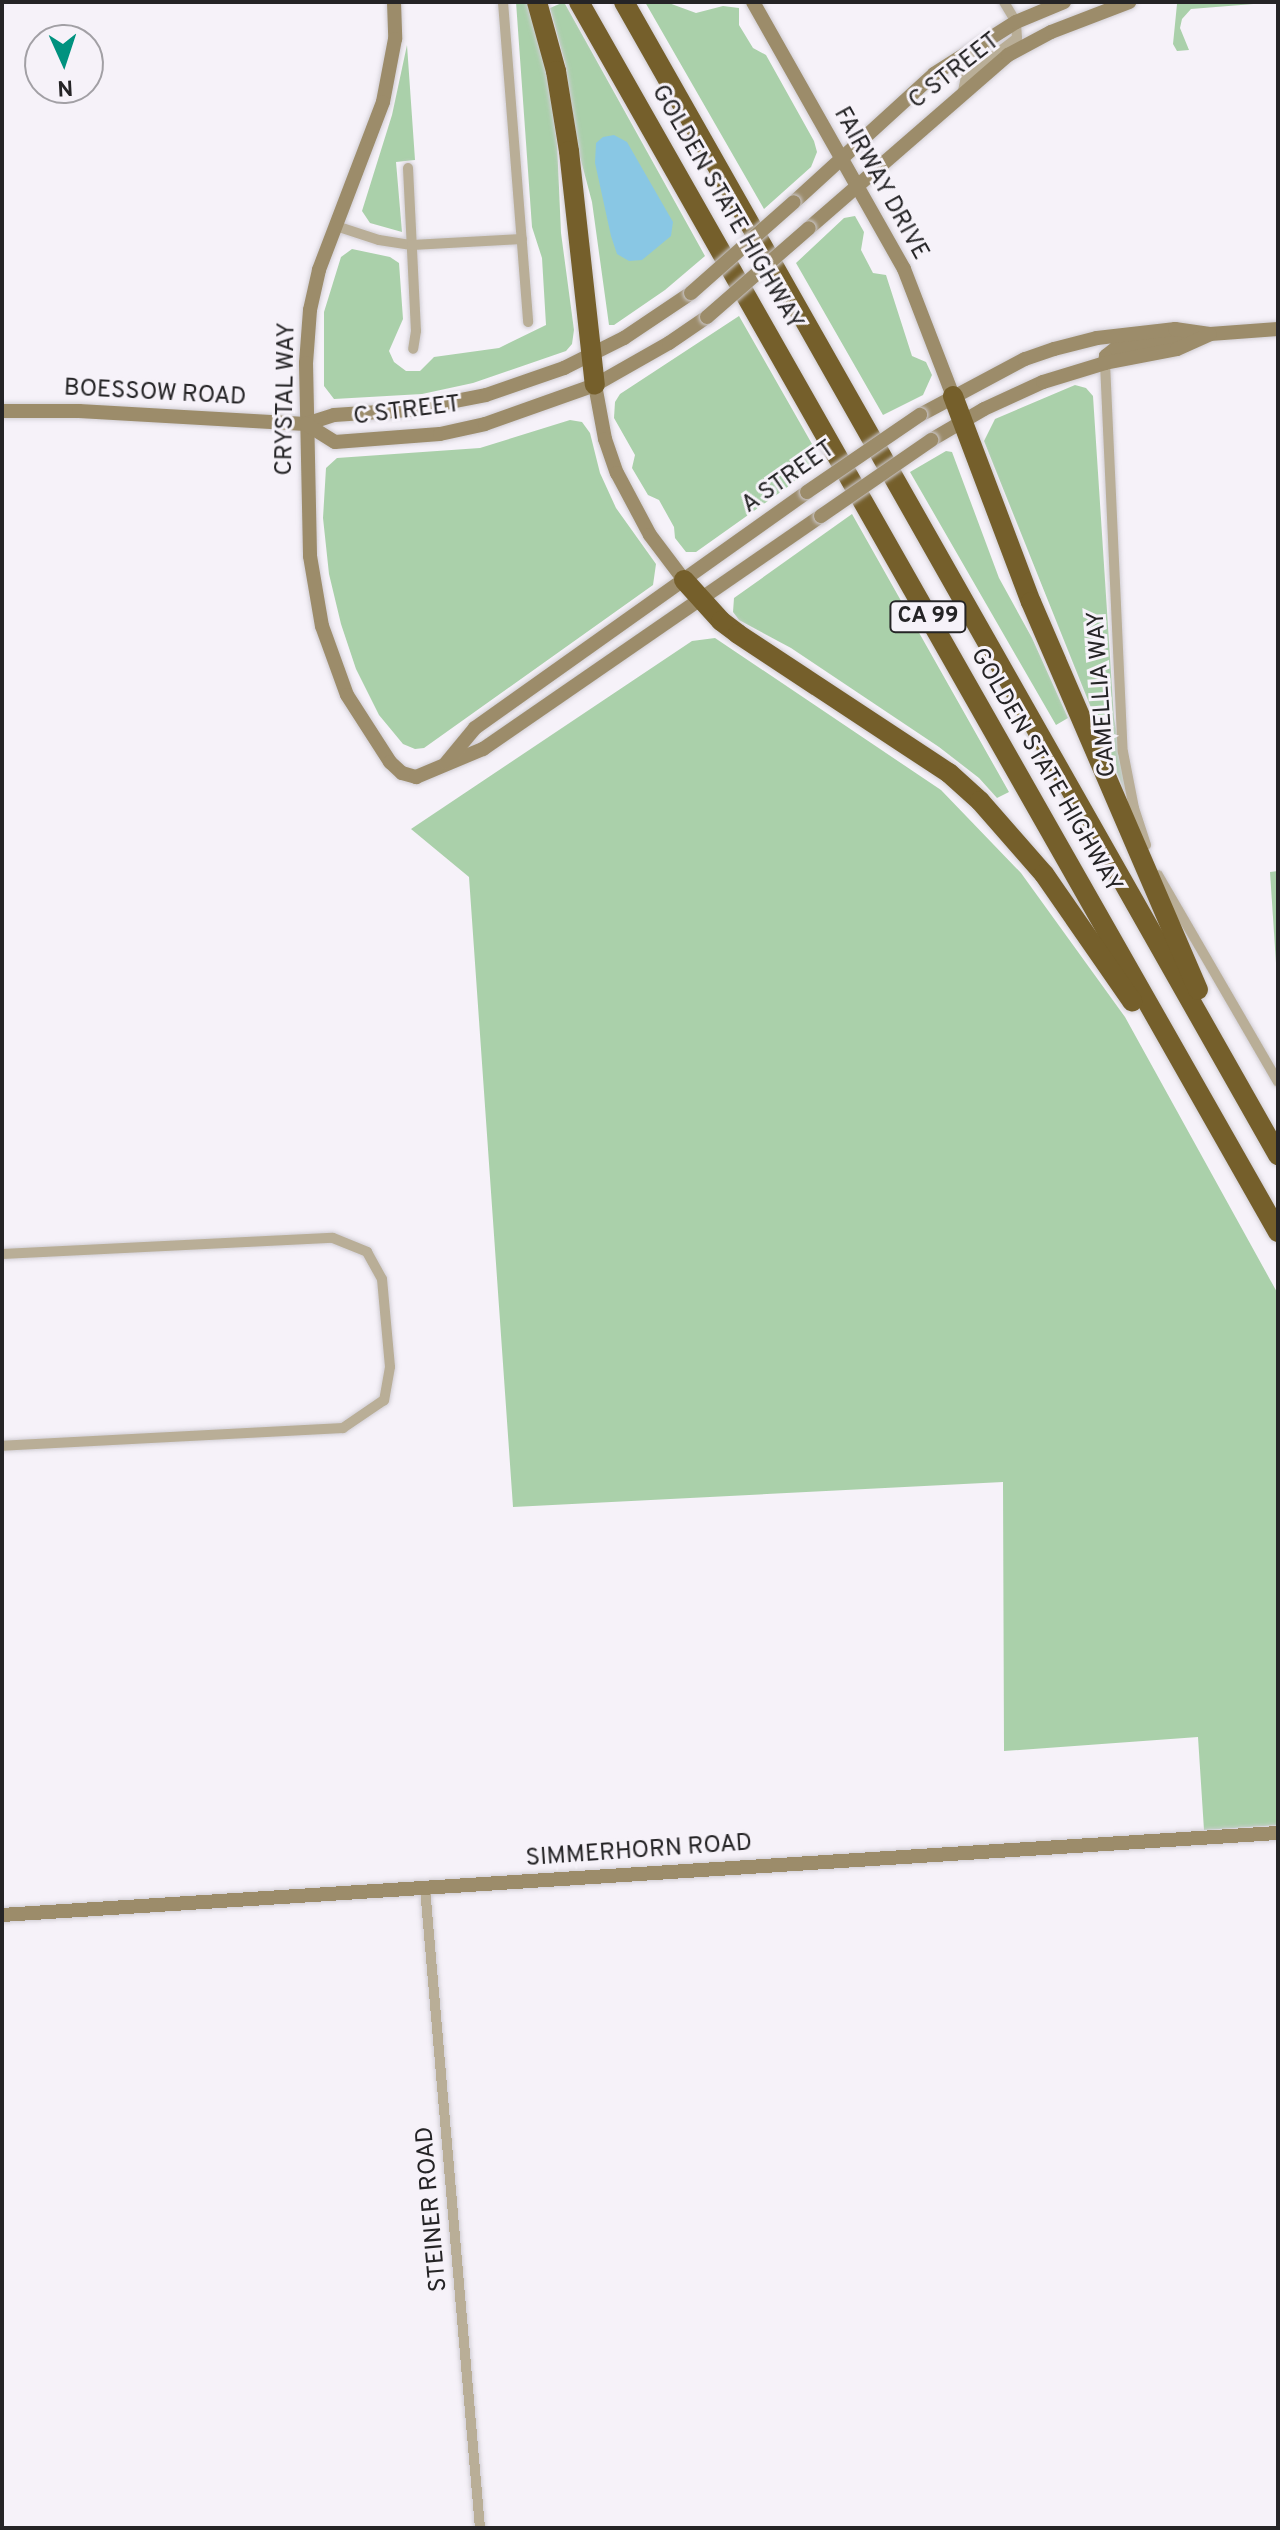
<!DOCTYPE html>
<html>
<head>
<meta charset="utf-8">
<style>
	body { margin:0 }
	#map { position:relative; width:1280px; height:2530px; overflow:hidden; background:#f6f2f9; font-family:Overpass,sans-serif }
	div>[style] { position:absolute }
	.green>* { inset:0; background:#aad0aa }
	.water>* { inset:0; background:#89c7e4 }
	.roads { filter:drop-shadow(0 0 2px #d0cdd3) drop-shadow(0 0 2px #d0cdd3) }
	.street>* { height:10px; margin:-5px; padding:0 5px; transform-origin:5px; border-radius:5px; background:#b9ae97 }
	.secondary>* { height:14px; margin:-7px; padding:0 7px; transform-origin:7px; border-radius:7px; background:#9c8c6a }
	.highway>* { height:20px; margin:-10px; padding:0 10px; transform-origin:10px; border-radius:10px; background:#755f2b }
	.bridges { filter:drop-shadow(0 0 2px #d0cdd3) drop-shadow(0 0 2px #d0cdd3) }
	.secondary-bridge>* { height:14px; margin:-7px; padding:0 7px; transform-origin:7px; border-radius:7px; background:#9c8c6a }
	span { translate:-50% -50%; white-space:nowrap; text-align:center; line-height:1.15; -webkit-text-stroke:6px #f6f2f9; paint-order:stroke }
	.shield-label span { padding:2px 6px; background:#f6f2f9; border:2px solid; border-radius:6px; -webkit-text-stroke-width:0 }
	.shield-label { font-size:22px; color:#252426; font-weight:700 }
	.street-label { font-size:24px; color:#252426 }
	.frame { position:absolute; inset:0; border:4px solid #252426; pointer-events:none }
	.north { position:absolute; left:24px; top:24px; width:80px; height:80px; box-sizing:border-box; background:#f6f2f9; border:2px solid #a2a0a5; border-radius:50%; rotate:177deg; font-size:22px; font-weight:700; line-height:32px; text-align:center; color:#252426 }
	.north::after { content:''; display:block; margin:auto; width:28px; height:36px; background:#00927f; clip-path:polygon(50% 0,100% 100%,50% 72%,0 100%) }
</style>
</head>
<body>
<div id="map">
	<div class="green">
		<div style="clip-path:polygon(516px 2px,527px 2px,547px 72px,557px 143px,561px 233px,574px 330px,572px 344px,566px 351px,473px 383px,422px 394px,334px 399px,324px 386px,324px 312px,341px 257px,352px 249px,390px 257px,399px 263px,403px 319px,389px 351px,394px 362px,406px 371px,420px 371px,434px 357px,499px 348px,546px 325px,542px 258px,532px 227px)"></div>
		<div style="clip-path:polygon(564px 2px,705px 256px,665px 290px,614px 325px,609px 325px,592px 202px,579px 153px,565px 63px,550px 8px)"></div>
		<div style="clip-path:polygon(645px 2px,666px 2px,696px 13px,723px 6px,739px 8px,739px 25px,753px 48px,766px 55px,814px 141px,817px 152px,811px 167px,764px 209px)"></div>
		<div style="clip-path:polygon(1192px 2px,1278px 2px,1191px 9px,1182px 19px,1180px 28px,1189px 50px,1177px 51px,1173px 44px,1177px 4px)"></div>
		<div style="clip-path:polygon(407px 45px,415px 160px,396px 162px,402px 232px,370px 223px,362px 211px,392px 115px)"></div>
		<div style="clip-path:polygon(855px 216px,864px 232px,861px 250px,873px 273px,886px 275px,912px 356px,926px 362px,932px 375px,923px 395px,883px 415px,796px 263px,844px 218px)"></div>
		<div style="clip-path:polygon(739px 316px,820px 458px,789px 486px,696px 552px,686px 552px,675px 538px,674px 527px,659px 500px,648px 495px,632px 468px,635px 455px,614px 418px,615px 402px,620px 394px)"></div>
		<div style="clip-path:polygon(1075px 385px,1086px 388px,1093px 396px,1114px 718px,1130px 805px,984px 441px,995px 419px)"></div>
		<div style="clip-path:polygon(570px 420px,582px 422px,590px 433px,600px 473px,616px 508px,656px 564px,653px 585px,424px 748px,415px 749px,403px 744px,379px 715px,356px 669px,341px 624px,329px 574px,323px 518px,326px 468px,337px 458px,480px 448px)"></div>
		<div style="clip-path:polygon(946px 451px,952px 452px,999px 578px,1032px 638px,1068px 718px,1056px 725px,910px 472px)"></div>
		<div style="clip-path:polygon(852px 514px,1009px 792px,997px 798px,979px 778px,939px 747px,791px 648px,739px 620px,733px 612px,734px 598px)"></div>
		<div style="clip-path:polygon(715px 638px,941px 790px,1021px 873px,1125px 1017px,1278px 1294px,1278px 1825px,1204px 1830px,1198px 1737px,1004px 1751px,1003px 1482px,513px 1507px,469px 877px,411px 829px,692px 641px)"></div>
		<div style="clip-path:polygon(1278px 871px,1278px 993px,1270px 872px)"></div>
	</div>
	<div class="water">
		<div style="clip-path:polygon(614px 135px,627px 142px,673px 222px,671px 236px,642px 260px,629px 261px,617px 254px,611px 236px,595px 163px,596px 143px,603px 137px)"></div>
	</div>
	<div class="roads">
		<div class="street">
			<div style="left:503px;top:2px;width:321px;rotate:85.5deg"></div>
			<div style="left:963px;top:91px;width:14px;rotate:-78deg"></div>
			<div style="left:966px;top:77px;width:64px;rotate:-37.4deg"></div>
			<div style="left:1017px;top:38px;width:16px;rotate:-94deg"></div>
			<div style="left:1016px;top:22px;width:23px;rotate:-121deg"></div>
			<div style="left:408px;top:168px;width:163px;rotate:87.2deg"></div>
			<div style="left:416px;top:331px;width:18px;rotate:99deg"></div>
			<div style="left:336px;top:226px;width:45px;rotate:18deg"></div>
			<div style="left:379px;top:240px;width:33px;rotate:9deg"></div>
			<div style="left:412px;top:245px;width:110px;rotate:-3.1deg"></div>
			<div style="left:1105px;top:363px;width:389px;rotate:87.4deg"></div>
			<div style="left:1123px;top:752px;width:57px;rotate:78.9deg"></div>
			<div style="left:1134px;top:808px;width:39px;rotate:72deg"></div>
			<div style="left:1158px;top:875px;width:239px;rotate:59.9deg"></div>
			<div style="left:2px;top:1254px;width:331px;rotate:-2.8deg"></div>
			<div style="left:333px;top:1238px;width:37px;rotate:22deg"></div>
			<div style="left:367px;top:1252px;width:31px;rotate:61deg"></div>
			<div style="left:382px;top:1279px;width:88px;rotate:84.8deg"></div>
			<div style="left:390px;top:1367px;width:34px;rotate:100deg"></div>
			<div style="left:384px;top:1400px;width:50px;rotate:145.7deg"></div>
			<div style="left:343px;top:1428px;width:341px;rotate:177deg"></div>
			<div style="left:425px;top:1888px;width:642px;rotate:85.09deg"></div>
		</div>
		<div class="secondary">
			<div style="left:394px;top:2px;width:37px;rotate:88deg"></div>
			<div style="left:395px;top:39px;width:64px;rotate:100.8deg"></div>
			<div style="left:383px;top:102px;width:180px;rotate:110.9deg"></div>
			<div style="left:319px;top:270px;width:41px;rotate:102.7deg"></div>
			<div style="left:310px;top:310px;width:53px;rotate:94.3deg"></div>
			<div style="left:306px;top:363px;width:193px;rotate:88.8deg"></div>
			<div style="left:310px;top:556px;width:71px;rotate:80.3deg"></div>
			<div style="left:322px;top:626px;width:73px;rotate:70.1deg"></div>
			<div style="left:347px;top:695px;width:80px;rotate:57.3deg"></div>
			<div style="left:390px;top:762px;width:16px;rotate:43deg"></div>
			<div style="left:402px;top:773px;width:15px;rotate:16deg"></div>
			<div style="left:416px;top:777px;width:73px;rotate:-22.7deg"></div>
			<div style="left:483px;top:749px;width:411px;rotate:-34.6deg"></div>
			<div style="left:753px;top:2px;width:307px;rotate:60.5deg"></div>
			<div style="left:904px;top:269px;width:136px;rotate:68.9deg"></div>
			<div style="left:794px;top:202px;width:190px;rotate:-42.4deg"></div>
			<div style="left:934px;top:74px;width:97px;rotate:-32.4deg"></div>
			<div style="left:1016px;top:22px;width:52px;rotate:-22.6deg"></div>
			<div style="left:809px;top:228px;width:264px;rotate:-41deg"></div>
			<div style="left:1008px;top:55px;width:49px;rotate:-28.1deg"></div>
			<div style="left:1051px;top:32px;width:84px;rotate:-21deg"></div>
			<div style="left:1105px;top:363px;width:7px;rotate:-82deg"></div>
			<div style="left:1106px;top:356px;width:13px;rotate:-39deg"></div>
			<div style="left:1116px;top:348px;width:95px;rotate:-8.5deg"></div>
			<div style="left:1210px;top:334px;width:68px;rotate:-4.2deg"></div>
			<div style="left:595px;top:385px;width:55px;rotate:79.5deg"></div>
			<div style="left:605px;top:439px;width:36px;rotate:71deg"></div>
			<div style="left:617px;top:473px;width:70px;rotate:62deg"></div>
			<div style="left:650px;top:535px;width:56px;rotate:52.9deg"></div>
			<div style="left:2px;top:411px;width:77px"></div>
			<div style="left:79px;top:411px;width:227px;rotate:3.3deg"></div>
			<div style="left:306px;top:424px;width:29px;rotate:-18deg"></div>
			<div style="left:334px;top:415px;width:75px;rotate:-3.8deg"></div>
			<div style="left:409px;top:410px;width:78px;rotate:-11deg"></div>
			<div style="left:486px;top:395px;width:83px;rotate:-19.1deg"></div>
			<div style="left:564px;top:368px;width:67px;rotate:-26.6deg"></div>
			<div style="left:624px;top:338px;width:81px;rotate:-33.9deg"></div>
			<div style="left:920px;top:415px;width:119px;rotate:-28.1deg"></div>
			<div style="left:1025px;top:359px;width:31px;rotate:-19deg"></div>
			<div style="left:1054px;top:349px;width:44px;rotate:-14.3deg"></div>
			<div style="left:1097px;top:338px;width:79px;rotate:-6.6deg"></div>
			<div style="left:1175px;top:329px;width:35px;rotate:8deg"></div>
			<div style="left:306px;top:424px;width:34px;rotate:32deg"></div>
			<div style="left:335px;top:442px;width:105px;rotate:-4.4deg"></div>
			<div style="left:440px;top:434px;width:46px;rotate:-12.5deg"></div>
			<div style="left:485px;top:424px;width:117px;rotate:-19.5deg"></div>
			<div style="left:595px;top:385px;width:85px;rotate:-29.6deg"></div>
			<div style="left:669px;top:343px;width:46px;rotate:-34.4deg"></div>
			<div style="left:931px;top:440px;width:61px;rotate:-30.3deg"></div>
			<div style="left:984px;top:409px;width:65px;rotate:-24.6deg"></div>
			<div style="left:1043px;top:382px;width:65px;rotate:-17deg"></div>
			<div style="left:1105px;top:363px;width:73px;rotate:-11deg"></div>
			<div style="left:1177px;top:349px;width:36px;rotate:-24deg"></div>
			<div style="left:446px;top:763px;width:45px;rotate:-50.4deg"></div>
			<div style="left:475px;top:728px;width:407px;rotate:-35.4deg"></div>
			<div style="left:2px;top:1915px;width:1279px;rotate:-3.68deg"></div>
		</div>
		<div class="highway">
			<div style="left:537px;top:2px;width:72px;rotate:74.6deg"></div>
			<div style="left:556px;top:71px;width:81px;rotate:80.8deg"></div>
			<div style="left:569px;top:151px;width:235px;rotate:83.7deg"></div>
			<div style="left:579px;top:2px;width:1415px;rotate:60.39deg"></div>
			<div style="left:624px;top:2px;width:1326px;rotate:60.44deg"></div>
			<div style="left:953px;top:396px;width:220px;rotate:69.3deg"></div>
			<div style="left:1031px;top:602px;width:422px;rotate:66.7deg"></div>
			<div style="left:684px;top:580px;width:55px;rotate:47.9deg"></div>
			<div style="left:721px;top:621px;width:21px;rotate:37deg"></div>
			<div style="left:738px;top:634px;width:253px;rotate:33.4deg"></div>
			<div style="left:949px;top:773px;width:42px;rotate:42.1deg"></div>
			<div style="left:980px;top:801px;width:97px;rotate:48.8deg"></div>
			<div style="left:1044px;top:874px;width:155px;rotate:55.3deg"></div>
		</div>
	</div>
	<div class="bridges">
		<div class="secondary-bridge">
			<div style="left:691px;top:293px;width:137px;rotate:-41.5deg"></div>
			<div style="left:707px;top:317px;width:135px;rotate:-41.1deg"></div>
			<div style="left:807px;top:492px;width:137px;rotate:-34.3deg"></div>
			<div style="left:821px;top:516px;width:134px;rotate:-34.6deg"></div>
		</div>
	</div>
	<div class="shield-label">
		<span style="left:928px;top:617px">CA 99</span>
	</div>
	<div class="street-label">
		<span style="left:955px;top:72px;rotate:-38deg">C STREET</span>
		<span style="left:880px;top:184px;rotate:61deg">FAIRWAY DRIVE</span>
		<span style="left:726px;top:208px;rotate:60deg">GOLDEN STATE HIGHWAY</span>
		<span style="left:155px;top:394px;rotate:3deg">BOESSOW ROAD</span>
		<span style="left:287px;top:399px;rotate:-89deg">CRYSTAL WAY</span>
		<span style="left:407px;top:412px;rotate:-7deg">C STREET</span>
		<span style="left:789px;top:478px;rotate:-35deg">A STREET</span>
		<span style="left:1103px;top:694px;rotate:-94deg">CAMELLIA WAY</span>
		<span style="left:1045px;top:771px;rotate:60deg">GOLDEN STATE HIGHWAY</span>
		<span style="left:639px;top:1852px;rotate:-4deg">SIMMERHORN ROAD</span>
		<span style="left:433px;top:2209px;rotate:-95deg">STEINER ROAD</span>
	</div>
	<div class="frame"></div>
	<div class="north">N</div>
</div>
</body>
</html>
